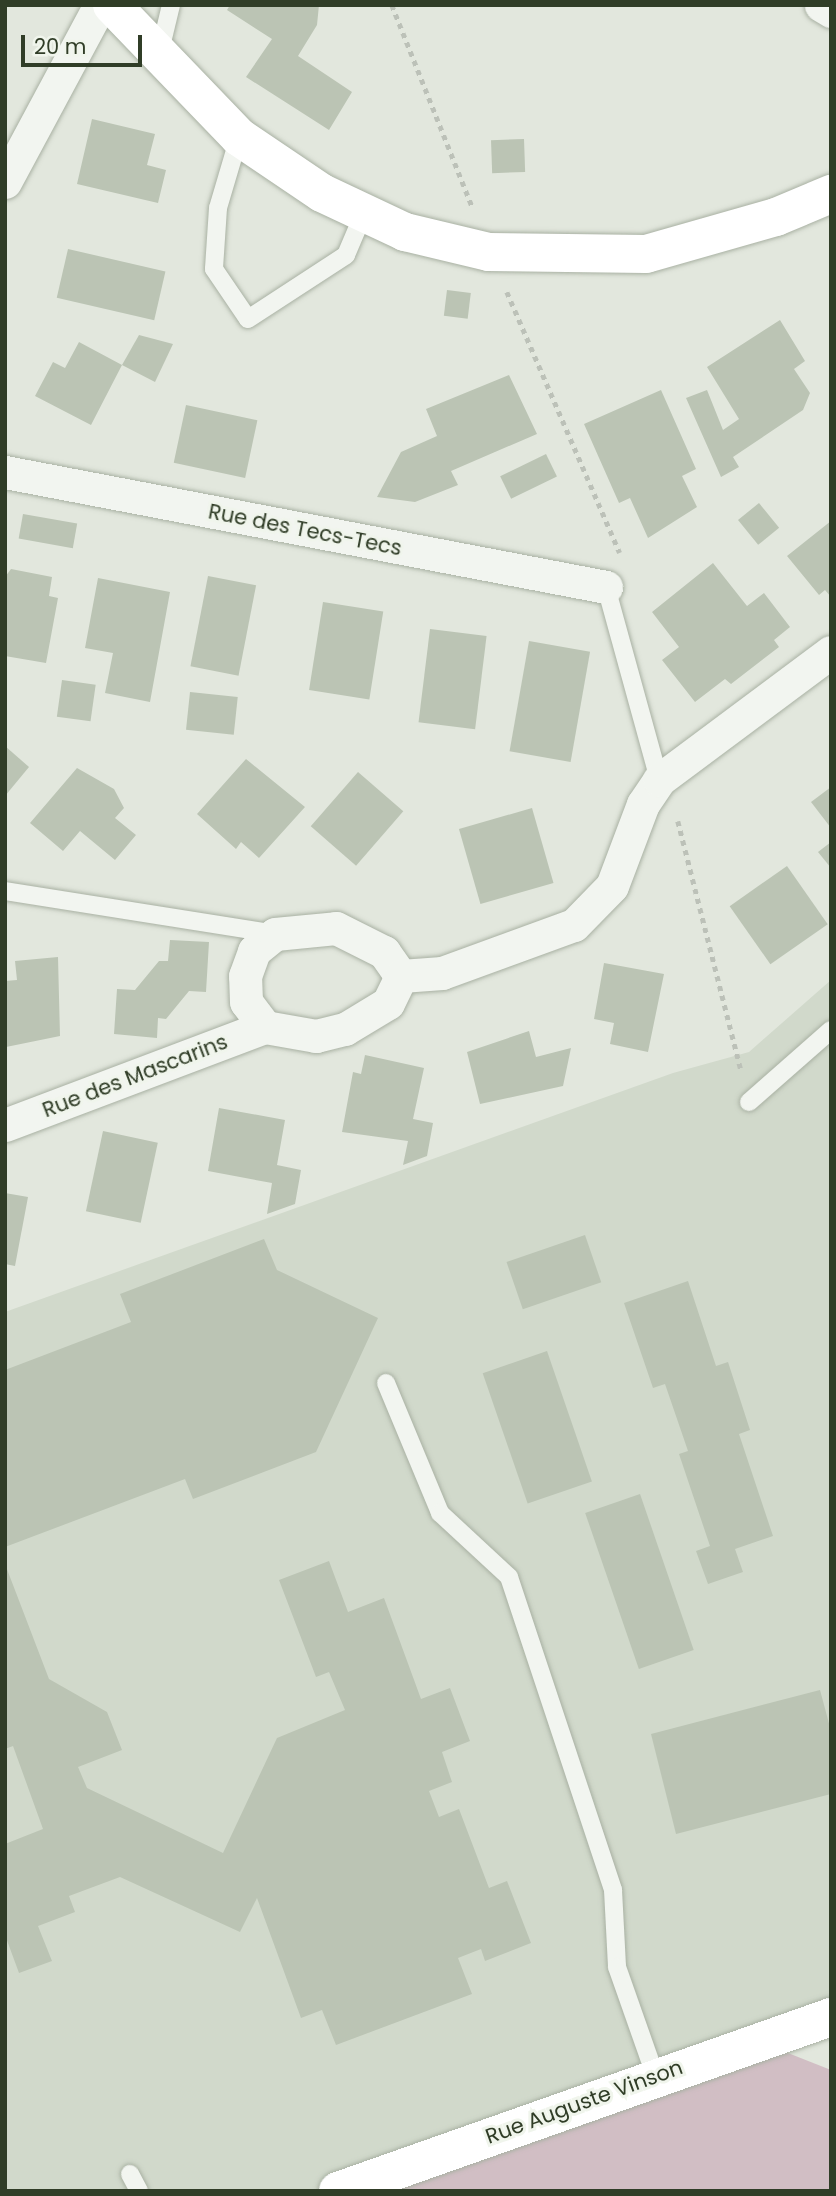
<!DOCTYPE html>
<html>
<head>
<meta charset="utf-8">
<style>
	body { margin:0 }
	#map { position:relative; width:836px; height:2196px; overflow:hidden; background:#e2e7dd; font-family:Poppins,sans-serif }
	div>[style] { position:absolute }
	.built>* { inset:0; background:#d1d9cb }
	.green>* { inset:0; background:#d1bec4 }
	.building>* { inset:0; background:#bbc4b4; transform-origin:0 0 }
	.path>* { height:4.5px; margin-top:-2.25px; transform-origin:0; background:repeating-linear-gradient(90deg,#bcc1b8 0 5px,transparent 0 10px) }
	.roads { filter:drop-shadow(0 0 2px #a9b1a3) drop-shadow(0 0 2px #a9b1a3) }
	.lane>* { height:18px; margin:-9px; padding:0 9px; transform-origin:9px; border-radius:9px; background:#f2f5f0 }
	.street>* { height:33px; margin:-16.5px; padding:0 16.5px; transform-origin:16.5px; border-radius:16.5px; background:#f2f5f0 }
	.secondary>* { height:38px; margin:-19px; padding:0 19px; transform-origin:19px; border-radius:19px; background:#fff }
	span { translate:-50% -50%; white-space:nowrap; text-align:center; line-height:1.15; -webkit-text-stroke:6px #f0f5ec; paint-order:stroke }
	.street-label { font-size:21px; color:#303d27 }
	.frame { position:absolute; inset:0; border:7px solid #303d27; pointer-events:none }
	.scale { position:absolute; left:21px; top:35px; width:121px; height:32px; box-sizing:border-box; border:4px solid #303d27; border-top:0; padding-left:9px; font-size:21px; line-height:24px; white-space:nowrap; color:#303d27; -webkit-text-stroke:5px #f0f5ec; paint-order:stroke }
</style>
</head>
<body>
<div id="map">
	<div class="built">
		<div style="clip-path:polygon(831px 980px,831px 2017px,337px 2191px,5px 2191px,5px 1312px,673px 1073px,749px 1052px)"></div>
	</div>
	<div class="green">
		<div style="clip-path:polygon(760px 2042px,831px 2070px,831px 2191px,337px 2191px)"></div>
	</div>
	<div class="building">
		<div style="clip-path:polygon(230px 5px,319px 5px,317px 25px,298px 56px,352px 92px,329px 130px,246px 77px,272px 39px,227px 10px)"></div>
		<div style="clip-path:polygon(92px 119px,155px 134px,147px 165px,166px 170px,158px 203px,77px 184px)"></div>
		<div style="left:524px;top:139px;width:33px;height:33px;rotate:88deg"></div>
		<div style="left:68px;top:249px;width:100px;height:50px;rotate:13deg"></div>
		<div style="left:447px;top:290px;width:24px;height:26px;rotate:7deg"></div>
		<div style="clip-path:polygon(780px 320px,805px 361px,794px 369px,810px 393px,803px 410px,733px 457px,739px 467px,721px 477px,686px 398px,707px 390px,723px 430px,739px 419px,707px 367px)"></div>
		<div style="clip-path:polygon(139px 335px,173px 344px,155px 382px,122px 365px)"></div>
		<div style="clip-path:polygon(79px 342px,122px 365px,91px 425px,35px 396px,53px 362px,65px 368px)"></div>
		<div style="clip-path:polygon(509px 375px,537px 434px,451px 471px,458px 485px,415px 502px,377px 497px,401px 452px,437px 436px,426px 409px)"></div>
		<div style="clip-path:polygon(661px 390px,696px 469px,682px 476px,697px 507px,648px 538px,630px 498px,619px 503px,584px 424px)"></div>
		<div style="left:186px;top:405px;width:73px;height:59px;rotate:12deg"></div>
		<div style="left:546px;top:454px;width:25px;height:51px;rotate:64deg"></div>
		<div style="left:759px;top:503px;width:32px;height:27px;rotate:51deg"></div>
		<div style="left:23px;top:514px;width:55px;height:25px;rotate:10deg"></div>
		<div style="clip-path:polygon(831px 521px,831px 597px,825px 590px,819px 595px,787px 556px)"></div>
		<div style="clip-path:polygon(713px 563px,747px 606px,764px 593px,790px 627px,774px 640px,779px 647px,731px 684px,725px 679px,695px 702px,662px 660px,679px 647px,652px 612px)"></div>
		<div style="clip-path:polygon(11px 569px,52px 577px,49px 596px,58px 598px,46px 663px,5px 656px,5px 577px)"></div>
		<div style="left:208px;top:576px;width:49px;height:92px;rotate:11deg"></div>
		<div style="clip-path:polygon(98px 578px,170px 592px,150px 702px,105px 693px,113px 653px,85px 648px)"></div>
		<div style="left:323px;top:602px;width:61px;height:89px;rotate:9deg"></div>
		<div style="left:430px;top:629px;width:57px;height:94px;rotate:7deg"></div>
		<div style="left:529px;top:641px;width:62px;height:112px;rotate:10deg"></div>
		<div style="left:62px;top:680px;width:34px;height:37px;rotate:8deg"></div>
		<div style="left:190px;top:692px;width:48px;height:38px;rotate:6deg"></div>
		<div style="clip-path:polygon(5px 746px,29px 767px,5px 796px)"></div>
		<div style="clip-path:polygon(246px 759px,305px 807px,259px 858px,241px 842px,236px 849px,197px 814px)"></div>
		<div style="clip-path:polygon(77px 768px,114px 789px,124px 808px,115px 818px,136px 835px,115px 860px,80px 831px,63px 851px,30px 823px)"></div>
		<div style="left:358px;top:772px;width:60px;height:72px;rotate:41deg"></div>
		<div style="clip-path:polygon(831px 787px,831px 828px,811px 802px)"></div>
		<div style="left:532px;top:808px;width:78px;height:76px;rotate:74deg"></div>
		<div style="clip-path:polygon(831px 842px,831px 868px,818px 852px)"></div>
		<div style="left:787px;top:866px;width:71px;height:70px;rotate:55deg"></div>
		<div style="clip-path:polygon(170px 940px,209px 942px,206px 992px,189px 991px,166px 1019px,158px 1018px,157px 1038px,114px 1034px,117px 989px,135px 990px,159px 961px,168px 961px)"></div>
		<div style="clip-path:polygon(58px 957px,60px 1036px,6px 1047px,5px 981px,17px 980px,15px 961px)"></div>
		<div style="clip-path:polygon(604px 963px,664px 974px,648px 1052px,610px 1044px,614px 1023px,594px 1019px)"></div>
		<div style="clip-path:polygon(529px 1031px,536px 1057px,571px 1048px,563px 1086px,480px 1104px,467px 1052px)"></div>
		<div style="clip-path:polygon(365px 1055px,424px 1068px,413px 1119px,433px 1123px,427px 1156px,403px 1165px,408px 1141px,342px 1132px,353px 1072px,361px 1074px)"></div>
		<div style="clip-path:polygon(219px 1108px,285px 1120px,277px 1165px,301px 1170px,295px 1204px,267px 1214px,272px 1183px,208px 1171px)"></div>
		<div style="left:103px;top:1131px;width:56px;height:82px;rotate:12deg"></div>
		<div style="clip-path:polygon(5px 1193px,28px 1197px,15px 1266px,5px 1264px)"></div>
		<div style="left:585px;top:1235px;width:50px;height:83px;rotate:71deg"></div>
		<div style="clip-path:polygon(264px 1239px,277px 1270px,378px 1318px,316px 1452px,193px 1499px,185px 1479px,5px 1547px,5px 1370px,131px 1322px,120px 1294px)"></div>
		<div style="clip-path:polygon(688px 1281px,716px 1366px,728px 1362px,750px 1430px,739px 1434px,773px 1536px,735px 1549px,743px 1572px,708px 1584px,696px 1551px,710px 1546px,679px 1454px,688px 1451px,665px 1384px,653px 1388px,624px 1303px)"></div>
		<div style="left:547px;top:1351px;width:138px;height:68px;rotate:71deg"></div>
		<div style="left:640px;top:1494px;width:165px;height:58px;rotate:71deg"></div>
		<div style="clip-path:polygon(329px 1561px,348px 1612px,384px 1598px,421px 1699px,450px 1688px,470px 1741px,442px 1752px,452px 1782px,429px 1791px,439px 1817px,459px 1809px,489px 1888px,507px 1881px,531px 1943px,485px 1961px,481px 1949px,458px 1958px,472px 1994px,336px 2045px,322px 2010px,301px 2018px,257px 1898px,240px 1932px,120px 1877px,69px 1896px,75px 1912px,38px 1926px,52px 1961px,19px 1973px,5px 1935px,5px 1844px,43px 1829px,13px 1746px,5px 1749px,5px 1564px,49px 1679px,107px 1712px,122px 1750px,78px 1767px,87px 1788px,223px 1853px,277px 1738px,345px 1710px,329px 1672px,316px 1677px,279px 1580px)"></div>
		<div style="clip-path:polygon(820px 1690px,831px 1731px,831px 1794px,676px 1834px,651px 1734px)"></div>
	</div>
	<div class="path">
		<div style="left:392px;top:5px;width:219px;rotate:68.3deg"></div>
		<div style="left:507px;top:292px;width:284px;rotate:66.6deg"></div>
		<div style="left:678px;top:821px;width:257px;rotate:75.8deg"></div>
	</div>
	<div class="roads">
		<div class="lane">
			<div style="left:159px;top:55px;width:51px;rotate:-76.5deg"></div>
			<div style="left:239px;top:137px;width:74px;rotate:106.5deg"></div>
			<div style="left:218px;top:208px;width:61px;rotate:93.8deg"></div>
			<div style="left:214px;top:269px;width:60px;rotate:55.8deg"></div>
			<div style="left:248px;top:319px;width:117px;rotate:-33.1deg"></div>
			<div style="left:346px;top:255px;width:43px;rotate:-67deg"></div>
			<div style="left:606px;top:587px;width:200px;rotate:74.6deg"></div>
			<div style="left:5px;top:891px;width:273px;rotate:9deg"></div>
			<div style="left:749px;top:1102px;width:109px;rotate:-41.3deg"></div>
			<div style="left:386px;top:1383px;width:141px;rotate:67.4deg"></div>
			<div style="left:440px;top:1513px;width:94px;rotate:42.8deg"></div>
			<div style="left:509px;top:1577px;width:330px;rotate:71.6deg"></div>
			<div style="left:613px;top:1890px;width:77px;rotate:87deg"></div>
			<div style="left:617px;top:1967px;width:114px;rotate:70.6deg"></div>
			<div style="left:130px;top:2174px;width:19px;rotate:62deg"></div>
		</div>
		<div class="street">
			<div style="left:821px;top:5px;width:12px;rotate:31deg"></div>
			<div style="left:5px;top:182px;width:201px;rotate:-61.8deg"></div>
			<div style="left:5px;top:472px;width:612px;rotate:10.83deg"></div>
			<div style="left:265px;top:1027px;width:31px;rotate:-127deg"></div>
			<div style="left:246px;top:1002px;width:26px;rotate:-92deg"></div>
			<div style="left:245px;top:976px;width:27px;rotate:-70deg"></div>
			<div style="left:254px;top:951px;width:27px;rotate:-39deg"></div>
			<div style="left:275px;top:934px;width:61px;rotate:-5.6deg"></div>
			<div style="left:336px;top:928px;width:54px;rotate:26.6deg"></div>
			<div style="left:384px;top:952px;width:29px;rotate:55deg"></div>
			<div style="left:5px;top:1125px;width:278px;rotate:-20.7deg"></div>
			<div style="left:265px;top:1027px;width:52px;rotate:10deg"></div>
			<div style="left:316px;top:1036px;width:30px;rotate:-14deg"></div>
			<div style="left:345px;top:1029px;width:50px;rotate:-31.2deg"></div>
			<div style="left:388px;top:1003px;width:30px;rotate:-64deg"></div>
			<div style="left:401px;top:976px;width:41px;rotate:-4.2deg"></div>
			<div style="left:442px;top:973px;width:140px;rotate:-20deg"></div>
			<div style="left:574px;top:925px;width:54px;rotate:-45.7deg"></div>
			<div style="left:612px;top:886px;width:88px;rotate:-69.3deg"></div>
			<div style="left:643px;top:804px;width:29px;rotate:-56deg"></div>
			<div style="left:659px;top:780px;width:214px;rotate:-36.7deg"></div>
		</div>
		<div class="secondary">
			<div style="left:112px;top:5px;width:183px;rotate:46.1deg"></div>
			<div style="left:239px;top:137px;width:100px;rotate:34deg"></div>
			<div style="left:322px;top:193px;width:92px;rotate:25.2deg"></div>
			<div style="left:405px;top:232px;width:86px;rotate:13.4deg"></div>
			<div style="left:489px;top:252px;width:157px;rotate:0.7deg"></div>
			<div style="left:646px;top:254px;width:135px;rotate:-15.9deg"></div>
			<div style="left:776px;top:217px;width:60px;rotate:-22.7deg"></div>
			<div style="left:338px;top:2191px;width:523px;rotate:-19.44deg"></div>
		</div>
	</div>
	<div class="street-label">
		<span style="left:305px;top:530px;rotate:11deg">Rue des Tecs-Tecs</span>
		<span style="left:135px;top:1076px;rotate:-21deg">Rue des Mascarins</span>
		<span style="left:584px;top:2102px;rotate:-20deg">Rue Auguste Vinson</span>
	</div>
	<div class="frame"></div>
	<div class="scale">20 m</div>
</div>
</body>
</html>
